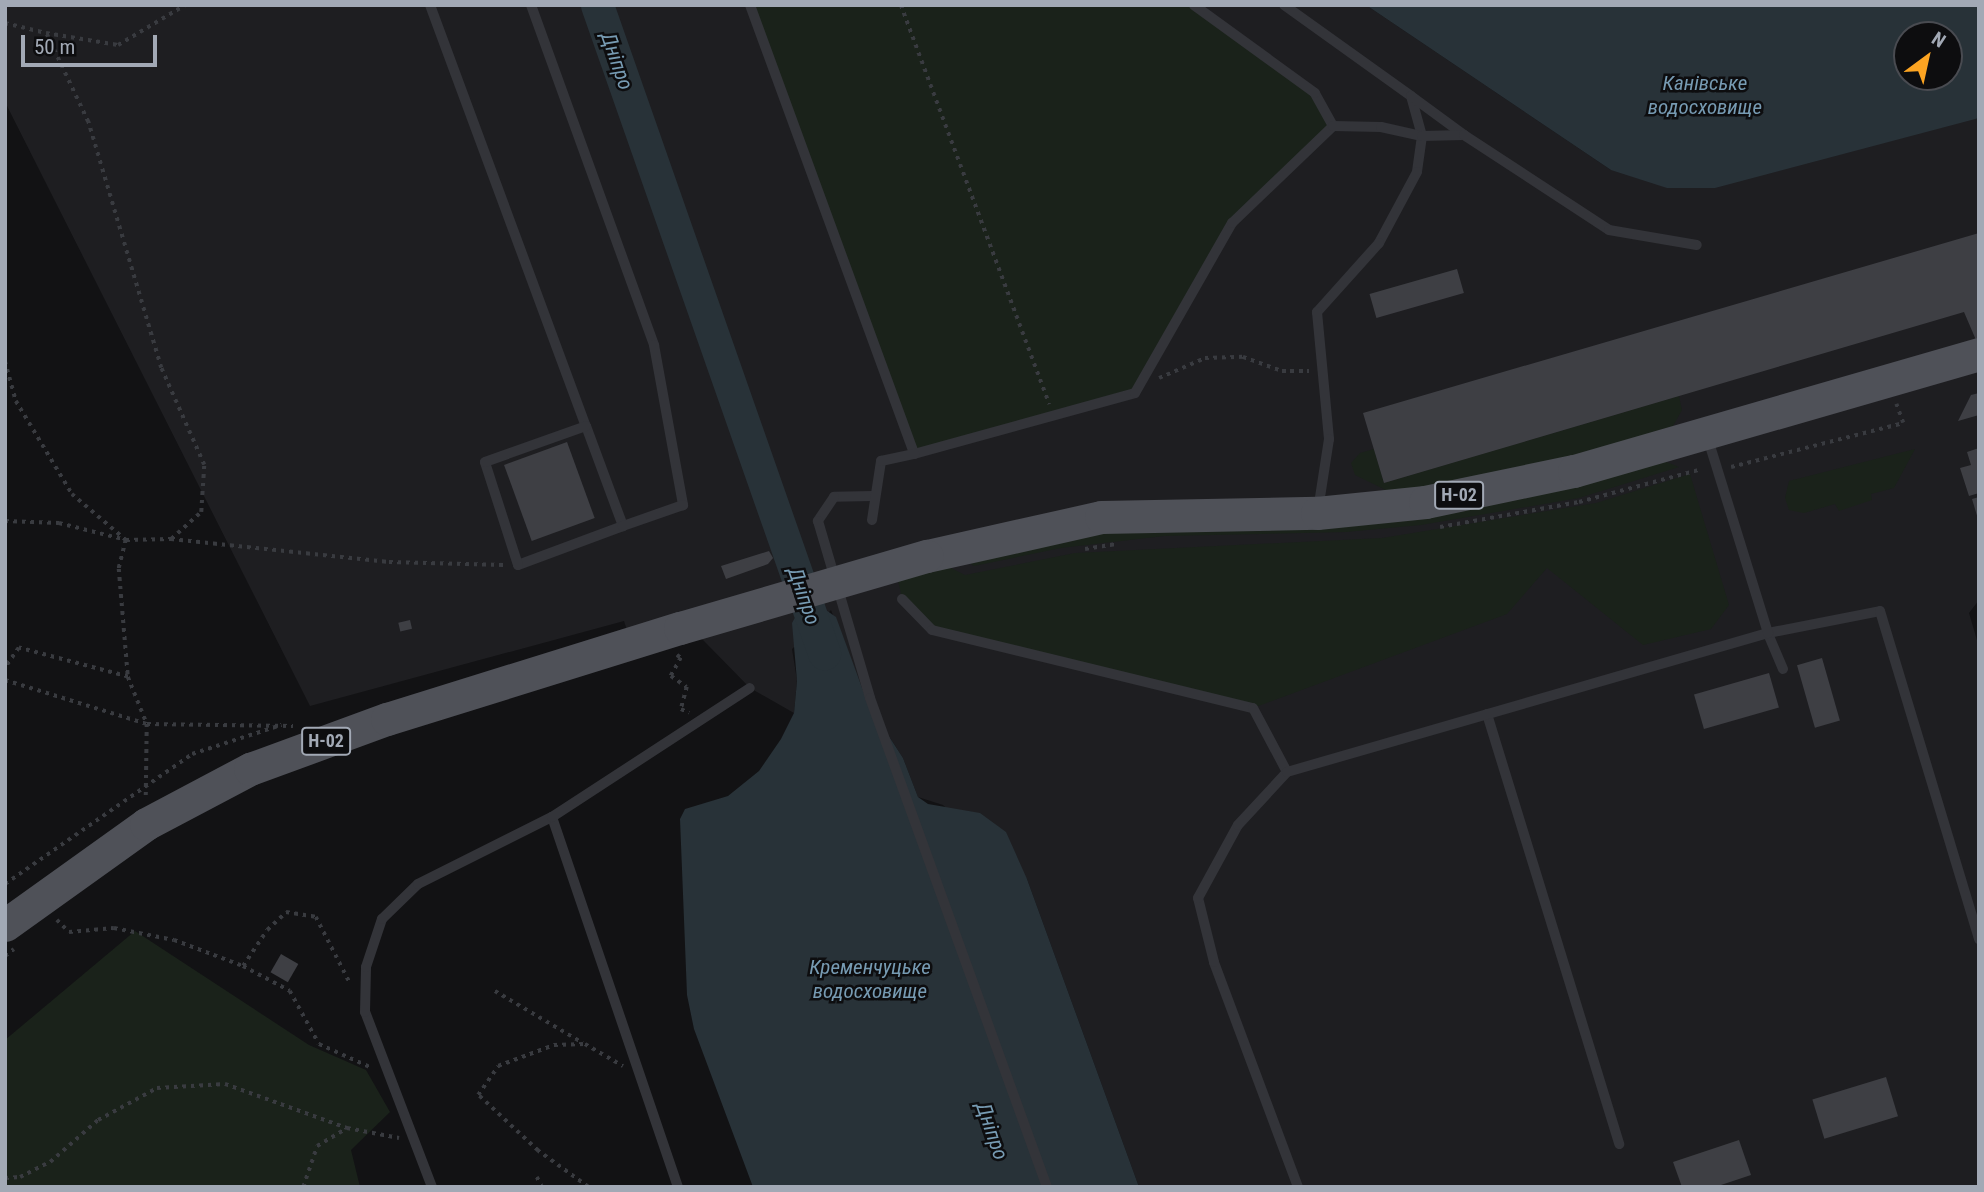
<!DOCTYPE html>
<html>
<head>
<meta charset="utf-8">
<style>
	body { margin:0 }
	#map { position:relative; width:1984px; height:1192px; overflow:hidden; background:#121214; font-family:"Roboto Condensed",sans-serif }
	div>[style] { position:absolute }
	.built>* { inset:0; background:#1e1e21 }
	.green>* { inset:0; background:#1a221a }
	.water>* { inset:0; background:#283238 }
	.river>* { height:33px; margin:-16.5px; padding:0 16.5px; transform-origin:16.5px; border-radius:16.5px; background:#283238 }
	.building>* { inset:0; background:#3e3f44; transform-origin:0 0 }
	.path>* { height:3.5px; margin-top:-1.75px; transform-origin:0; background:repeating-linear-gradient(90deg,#393b40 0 3.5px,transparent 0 8.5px) }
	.service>* { height:10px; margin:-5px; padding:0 5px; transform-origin:5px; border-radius:5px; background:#333439 }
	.primary>* { height:33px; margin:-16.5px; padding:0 16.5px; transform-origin:16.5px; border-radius:16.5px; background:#4f5158 }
	.primary-bridge>* { height:33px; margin:-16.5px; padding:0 16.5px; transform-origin:16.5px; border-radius:16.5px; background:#4f5158 }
	span { translate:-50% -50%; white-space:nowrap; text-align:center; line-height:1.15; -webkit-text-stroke:5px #0d0d0f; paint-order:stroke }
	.shield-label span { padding:2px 5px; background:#0d0d0f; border:2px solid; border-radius:5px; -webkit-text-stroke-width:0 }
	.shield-label { font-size:18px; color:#a2a9b5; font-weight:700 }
	.water-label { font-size:21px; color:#779bb3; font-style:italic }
	.frame { position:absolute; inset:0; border:7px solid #a2a9b5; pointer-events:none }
	.north { position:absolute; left:1893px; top:21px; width:70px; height:70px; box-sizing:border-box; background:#0d0d0f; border:2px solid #494b51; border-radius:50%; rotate:33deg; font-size:19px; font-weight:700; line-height:28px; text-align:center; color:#a2a9b5 }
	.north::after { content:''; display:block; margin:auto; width:24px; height:32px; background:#fca422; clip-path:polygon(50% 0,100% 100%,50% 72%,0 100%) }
	.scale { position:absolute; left:21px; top:35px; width:136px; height:32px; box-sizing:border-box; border:4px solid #a2a9b5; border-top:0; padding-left:9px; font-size:21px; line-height:24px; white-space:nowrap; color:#a2a9b5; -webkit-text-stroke:5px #0d0d0f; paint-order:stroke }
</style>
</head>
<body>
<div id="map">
	<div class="built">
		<div style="clip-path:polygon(5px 5px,1366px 5px,1611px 170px,1979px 118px,1979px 600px,1969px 613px,1979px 647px,1979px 1187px,1139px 1187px,1027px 879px,943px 805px,918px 797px,903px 758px,868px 704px,831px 610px,792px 649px,797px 680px,794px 713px,750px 688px,703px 640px,680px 628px,631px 643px,624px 621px,310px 706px,5px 102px)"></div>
	</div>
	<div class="green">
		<div style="clip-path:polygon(750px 5px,1194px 5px,1315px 93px,1333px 126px,1232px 223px,1135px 393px,914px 454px)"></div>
		<div style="clip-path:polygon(1679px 396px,1682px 410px,1673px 426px,1578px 456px,1392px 493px,1355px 475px,1351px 463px,1360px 453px,1374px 449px,1384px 483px)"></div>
		<div style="clip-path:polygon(1915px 449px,1894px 488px,1871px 494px,1872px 500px,1839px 511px,1835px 504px,1804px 513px,1789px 510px,1785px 498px,1789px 481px)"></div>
		<div style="clip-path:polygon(1664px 461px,1679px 467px,1579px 498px,1421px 525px,1346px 532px,1164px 536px,1061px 548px,974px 566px,966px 561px,1033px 542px)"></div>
		<div style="clip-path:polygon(1690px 474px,1729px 605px,1711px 629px,1643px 645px,1547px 568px,1507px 614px,1253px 708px,932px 630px,902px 599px,898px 580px,947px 566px,965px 575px,1075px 553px,1382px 538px,1596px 503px)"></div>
		<div style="clip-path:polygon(135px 931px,309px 1045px,366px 1070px,390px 1112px,351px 1150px,360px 1187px,5px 1187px,5px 1040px)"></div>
	</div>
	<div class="water">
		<div style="clip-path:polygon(evenodd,1366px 5px,1979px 5px,1979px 118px,1715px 188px,1667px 188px,1611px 170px,1366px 5px,1907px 35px,1949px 35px,1949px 77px,1907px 77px,1907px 35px)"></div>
		<div style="clip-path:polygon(820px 606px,836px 617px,868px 704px,903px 758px,918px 797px,928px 804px,980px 813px,1006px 832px,1027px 879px,1139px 1187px,753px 1187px,694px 1029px,687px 995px,680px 819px,685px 809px,728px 796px,759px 771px,781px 739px,794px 713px,797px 681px,792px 623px,797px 614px)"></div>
	</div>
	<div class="river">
		<div style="left:597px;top:5px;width:687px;rotate:70.69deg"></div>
	</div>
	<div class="building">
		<div style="clip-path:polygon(1979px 233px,1979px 347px,1964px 312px,1384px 483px,1363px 413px)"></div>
		<div style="left:1457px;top:269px;width:25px;height:91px;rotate:74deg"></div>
		<div style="clip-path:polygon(1979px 393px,1979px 415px,1958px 421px,1971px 395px)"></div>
		<div style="left:567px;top:442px;width:81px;height:67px;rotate:70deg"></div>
		<div style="clip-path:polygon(1979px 448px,1979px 493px,1969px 496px,1960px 468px,1971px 465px,1967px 452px)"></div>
		<div style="clip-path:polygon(1979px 497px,1979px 519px,1978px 519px,1972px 499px)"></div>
		<div style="clip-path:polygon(769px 551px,773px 558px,768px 564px,726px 579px,721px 566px)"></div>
		<div style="left:410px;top:620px;width:9px;height:12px;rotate:77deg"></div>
		<div style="left:1822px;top:658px;width:65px;height:26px;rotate:74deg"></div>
		<div style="left:1769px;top:673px;width:36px;height:78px;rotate:74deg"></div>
		<div style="left:281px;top:954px;width:20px;height:21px;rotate:30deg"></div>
		<div style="left:1886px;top:1077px;width:41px;height:77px;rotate:73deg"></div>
		<div style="clip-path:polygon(1739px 1140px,1751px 1175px,1715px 1187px,1682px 1187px,1673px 1162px)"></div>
	</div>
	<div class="path">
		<div style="left:901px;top:5px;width:426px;rotate:69.6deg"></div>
		<div style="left:5px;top:23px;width:42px;rotate:13.7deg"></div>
		<div style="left:5px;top:361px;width:41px;rotate:74.6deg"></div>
		<div style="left:16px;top:401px;width:109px;rotate:58.9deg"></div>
		<div style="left:72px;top:494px;width:71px;rotate:40.4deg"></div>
		<div style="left:126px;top:540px;width:45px;rotate:-1.3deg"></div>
		<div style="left:171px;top:539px;width:219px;rotate:6deg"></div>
		<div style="left:389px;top:562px;width:115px;rotate:1.5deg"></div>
		<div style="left:1159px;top:378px;width:50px;rotate:-23.5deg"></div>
		<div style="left:1205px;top:358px;width:38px;rotate:-2deg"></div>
		<div style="left:1243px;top:357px;width:41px;rotate:19.7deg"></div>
		<div style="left:1282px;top:371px;width:27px"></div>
		<div style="left:1731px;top:467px;width:178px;rotate:-14.3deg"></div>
		<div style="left:1903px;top:423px;width:20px;rotate:-110deg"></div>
		<div style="left:5px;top:521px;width:54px;rotate:2.1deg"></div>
		<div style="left:59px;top:523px;width:69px;rotate:14.2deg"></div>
		<div style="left:126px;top:540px;width:30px;rotate:104deg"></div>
		<div style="left:119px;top:569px;width:108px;rotate:85.2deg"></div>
		<div style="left:128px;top:677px;width:113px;rotate:-165.1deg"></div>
		<div style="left:19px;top:648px;width:24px;rotate:125deg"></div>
		<div style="left:1440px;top:527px;width:141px;rotate:-10.2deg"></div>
		<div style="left:1579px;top:502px;width:127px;rotate:-15deg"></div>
		<div style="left:171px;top:539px;width:40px;rotate:-42deg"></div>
		<div style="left:201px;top:512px;width:47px;rotate:-86.3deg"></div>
		<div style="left:204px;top:465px;width:106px;rotate:-113.9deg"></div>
		<div style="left:161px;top:368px;width:257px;rotate:-106.5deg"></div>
		<div style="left:88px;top:122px;width:98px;rotate:-115.3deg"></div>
		<div style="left:46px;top:33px;width:73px;rotate:9.5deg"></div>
		<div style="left:118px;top:45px;width:78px;rotate:-30.8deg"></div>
		<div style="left:1085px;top:549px;width:33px;rotate:-9deg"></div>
		<div style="left:677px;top:655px;width:5px;rotate:37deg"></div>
		<div style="left:681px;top:658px;width:21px;rotate:119deg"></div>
		<div style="left:671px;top:676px;width:19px;rotate:35deg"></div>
		<div style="left:687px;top:687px;width:23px;rotate:105deg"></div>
		<div style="left:681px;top:709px;width:9px;rotate:27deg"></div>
		<div style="left:128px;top:677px;width:51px;rotate:68deg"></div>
		<div style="left:147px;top:724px;width:73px;rotate:90.8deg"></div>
		<div style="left:5px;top:680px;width:149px;rotate:17.2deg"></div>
		<div style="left:147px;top:724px;width:146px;rotate:0.8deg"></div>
		<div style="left:5px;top:884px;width:228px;rotate:-34.8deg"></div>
		<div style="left:192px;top:754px;width:94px;rotate:-18deg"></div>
		<div style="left:57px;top:920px;width:17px;rotate:45deg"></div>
		<div style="left:69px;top:932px;width:45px;rotate:-5.1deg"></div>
		<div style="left:114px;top:928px;width:61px;rotate:11.3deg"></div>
		<div style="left:174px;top:940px;width:74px;rotate:20.6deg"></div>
		<div style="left:243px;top:966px;width:53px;rotate:28deg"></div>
		<div style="left:290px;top:991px;width:60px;rotate:61.3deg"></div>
		<div style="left:319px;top:1044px;width:58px;rotate:24.4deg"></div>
		<div style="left:5px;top:956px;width:11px;rotate:-38deg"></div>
		<div style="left:243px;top:966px;width:43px;rotate:-56.3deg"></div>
		<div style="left:267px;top:930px;width:26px;rotate:-43deg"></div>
		<div style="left:286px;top:912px;width:30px;rotate:9deg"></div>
		<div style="left:316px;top:917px;width:76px;rotate:62.8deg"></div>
		<div style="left:495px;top:991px;width:102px;rotate:30.6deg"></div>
		<div style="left:537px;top:1177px;width:11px;rotate:63deg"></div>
		<div style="left:5px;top:1178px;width:15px;rotate:-4deg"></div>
		<div style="left:20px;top:1177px;width:34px;rotate:-27deg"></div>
		<div style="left:50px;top:1162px;width:64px;rotate:-41.2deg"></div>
		<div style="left:98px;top:1120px;width:67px;rotate:-28.5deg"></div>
		<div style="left:157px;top:1088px;width:68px;rotate:-3.4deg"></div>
		<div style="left:225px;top:1084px;width:130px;rotate:19.8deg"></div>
		<div style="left:347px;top:1128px;width:53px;rotate:10.9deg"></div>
		<div style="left:303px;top:1187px;width:43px;rotate:-71.1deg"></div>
		<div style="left:317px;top:1146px;width:35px;rotate:-31deg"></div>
		<div style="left:588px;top:1187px;width:62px;rotate:-144.2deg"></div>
		<div style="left:538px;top:1151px;width:82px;rotate:-137deg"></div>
		<div style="left:478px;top:1095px;width:35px;rotate:-55deg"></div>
		<div style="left:498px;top:1066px;width:60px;rotate:-20.6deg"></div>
		<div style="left:554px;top:1045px;width:31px;rotate:-2deg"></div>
		<div style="left:585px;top:1044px;width:44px;rotate:30.1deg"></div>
	</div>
	<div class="service">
		<div style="left:430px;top:5px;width:449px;rotate:69.7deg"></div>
		<div style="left:586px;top:426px;width:107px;rotate:69.7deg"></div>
		<div style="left:623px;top:526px;width:112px;rotate:159.6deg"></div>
		<div style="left:518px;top:565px;width:108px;rotate:-107.8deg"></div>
		<div style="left:485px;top:462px;width:107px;rotate:-19.6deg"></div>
		<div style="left:531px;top:5px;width:362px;rotate:70.1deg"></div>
		<div style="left:654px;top:345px;width:163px;rotate:79.7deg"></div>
		<div style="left:683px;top:505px;width:64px;rotate:160.7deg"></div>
		<div style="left:750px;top:5px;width:478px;rotate:69.9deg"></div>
		<div style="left:914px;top:454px;width:229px;rotate:-15.4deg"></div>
		<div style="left:1135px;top:393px;width:196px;rotate:-60.3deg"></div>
		<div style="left:1232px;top:223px;width:140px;rotate:-43.8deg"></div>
		<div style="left:1333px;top:126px;width:38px;rotate:-119deg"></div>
		<div style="left:1315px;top:93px;width:150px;rotate:-144deg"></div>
		<div style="left:1284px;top:5px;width:156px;rotate:35.6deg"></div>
		<div style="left:1411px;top:96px;width:41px;rotate:74.6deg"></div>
		<div style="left:1422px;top:136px;width:36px;rotate:98deg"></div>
		<div style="left:1417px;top:172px;width:81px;rotate:118.2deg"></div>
		<div style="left:1379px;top:243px;width:93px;rotate:131.9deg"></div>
		<div style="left:1317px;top:312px;width:128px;rotate:84.6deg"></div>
		<div style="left:1329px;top:439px;width:72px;rotate:98.8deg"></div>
		<div style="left:1411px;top:96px;width:66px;rotate:36.3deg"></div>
		<div style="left:1333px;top:126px;width:48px;rotate:1.2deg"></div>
		<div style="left:1381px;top:127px;width:42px;rotate:12.4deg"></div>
		<div style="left:1422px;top:136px;width:42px;rotate:-1.4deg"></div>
		<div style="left:1464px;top:135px;width:173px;rotate:33.2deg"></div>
		<div style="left:1609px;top:230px;width:89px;rotate:9.7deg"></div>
		<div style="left:873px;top:496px;width:39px;rotate:179deg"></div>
		<div style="left:834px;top:497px;width:29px;rotate:124deg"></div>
		<div style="left:818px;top:521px;width:184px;rotate:73.6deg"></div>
		<div style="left:870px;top:698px;width:520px;rotate:70.1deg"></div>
		<div style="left:872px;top:520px;width:60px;rotate:-81.3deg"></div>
		<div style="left:881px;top:461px;width:34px;rotate:-12deg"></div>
		<div style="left:902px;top:599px;width:43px;rotate:45.9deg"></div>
		<div style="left:932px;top:630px;width:330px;rotate:13.7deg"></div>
		<div style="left:1253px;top:708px;width:72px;rotate:62deg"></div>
		<div style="left:1783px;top:669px;width:39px;rotate:-113deg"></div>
		<div style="left:1768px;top:633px;width:114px;rotate:-11.1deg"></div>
		<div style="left:1880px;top:611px;width:343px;rotate:73.2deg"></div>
		<div style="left:1487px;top:714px;width:450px;rotate:72.9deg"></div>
		<div style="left:552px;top:817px;width:391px;rotate:71.2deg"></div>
		<div style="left:432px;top:1187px;width:187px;rotate:-110.9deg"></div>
		<div style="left:365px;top:1012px;width:45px;rotate:-88.7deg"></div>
		<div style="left:366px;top:967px;width:51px;rotate:-71.6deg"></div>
		<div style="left:382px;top:919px;width:50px;rotate:-44.2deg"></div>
		<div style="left:418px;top:884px;width:150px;rotate:-26.6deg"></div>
		<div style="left:552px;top:817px;width:236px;rotate:-33.1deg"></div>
		<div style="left:1298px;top:1187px;width:240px;rotate:-110.5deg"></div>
		<div style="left:1214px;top:962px;width:66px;rotate:-104deg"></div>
		<div style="left:1198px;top:898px;width:83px;rotate:-61.3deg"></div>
		<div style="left:1238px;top:825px;width:72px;rotate:-47.2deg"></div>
		<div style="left:1287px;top:772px;width:501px;rotate:-16.12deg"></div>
		<div style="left:1768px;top:633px;width:206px;rotate:-107.2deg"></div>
	</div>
	<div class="primary">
		<div style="left:927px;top:556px;width:178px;rotate:-12.6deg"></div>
		<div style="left:1101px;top:517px;width:216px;rotate:-1.1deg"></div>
		<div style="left:1317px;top:513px;width:109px;rotate:-5.8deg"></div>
		<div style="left:1425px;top:502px;width:152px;rotate:-11.8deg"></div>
		<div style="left:1574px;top:471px;width:422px;rotate:-16.1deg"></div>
		<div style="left:5px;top:925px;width:173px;rotate:-35.6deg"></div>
		<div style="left:146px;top:824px;width:118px;rotate:-27.9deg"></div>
		<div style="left:250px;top:769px;width:146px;rotate:-20.1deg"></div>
		<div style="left:387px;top:719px;width:307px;rotate:-17.3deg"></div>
	</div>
	<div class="primary-bridge">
		<div style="left:680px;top:628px;width:257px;rotate:-16.3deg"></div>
	</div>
	<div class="shield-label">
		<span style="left:1459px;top:495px">Н-02</span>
		<span style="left:326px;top:741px">Н-02</span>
	</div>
	<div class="water-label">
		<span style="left:617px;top:61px;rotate:71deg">Дніпро</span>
		<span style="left:1705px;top:95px">Канівське<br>водосховище</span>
		<span style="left:804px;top:596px;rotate:71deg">Дніпро</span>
		<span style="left:870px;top:979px">Кременчуцьке<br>водосховище</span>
		<span style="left:992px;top:1131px;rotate:71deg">Дніпро</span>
	</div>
	<div class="frame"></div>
	<div class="north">N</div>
	<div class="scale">50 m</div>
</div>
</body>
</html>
